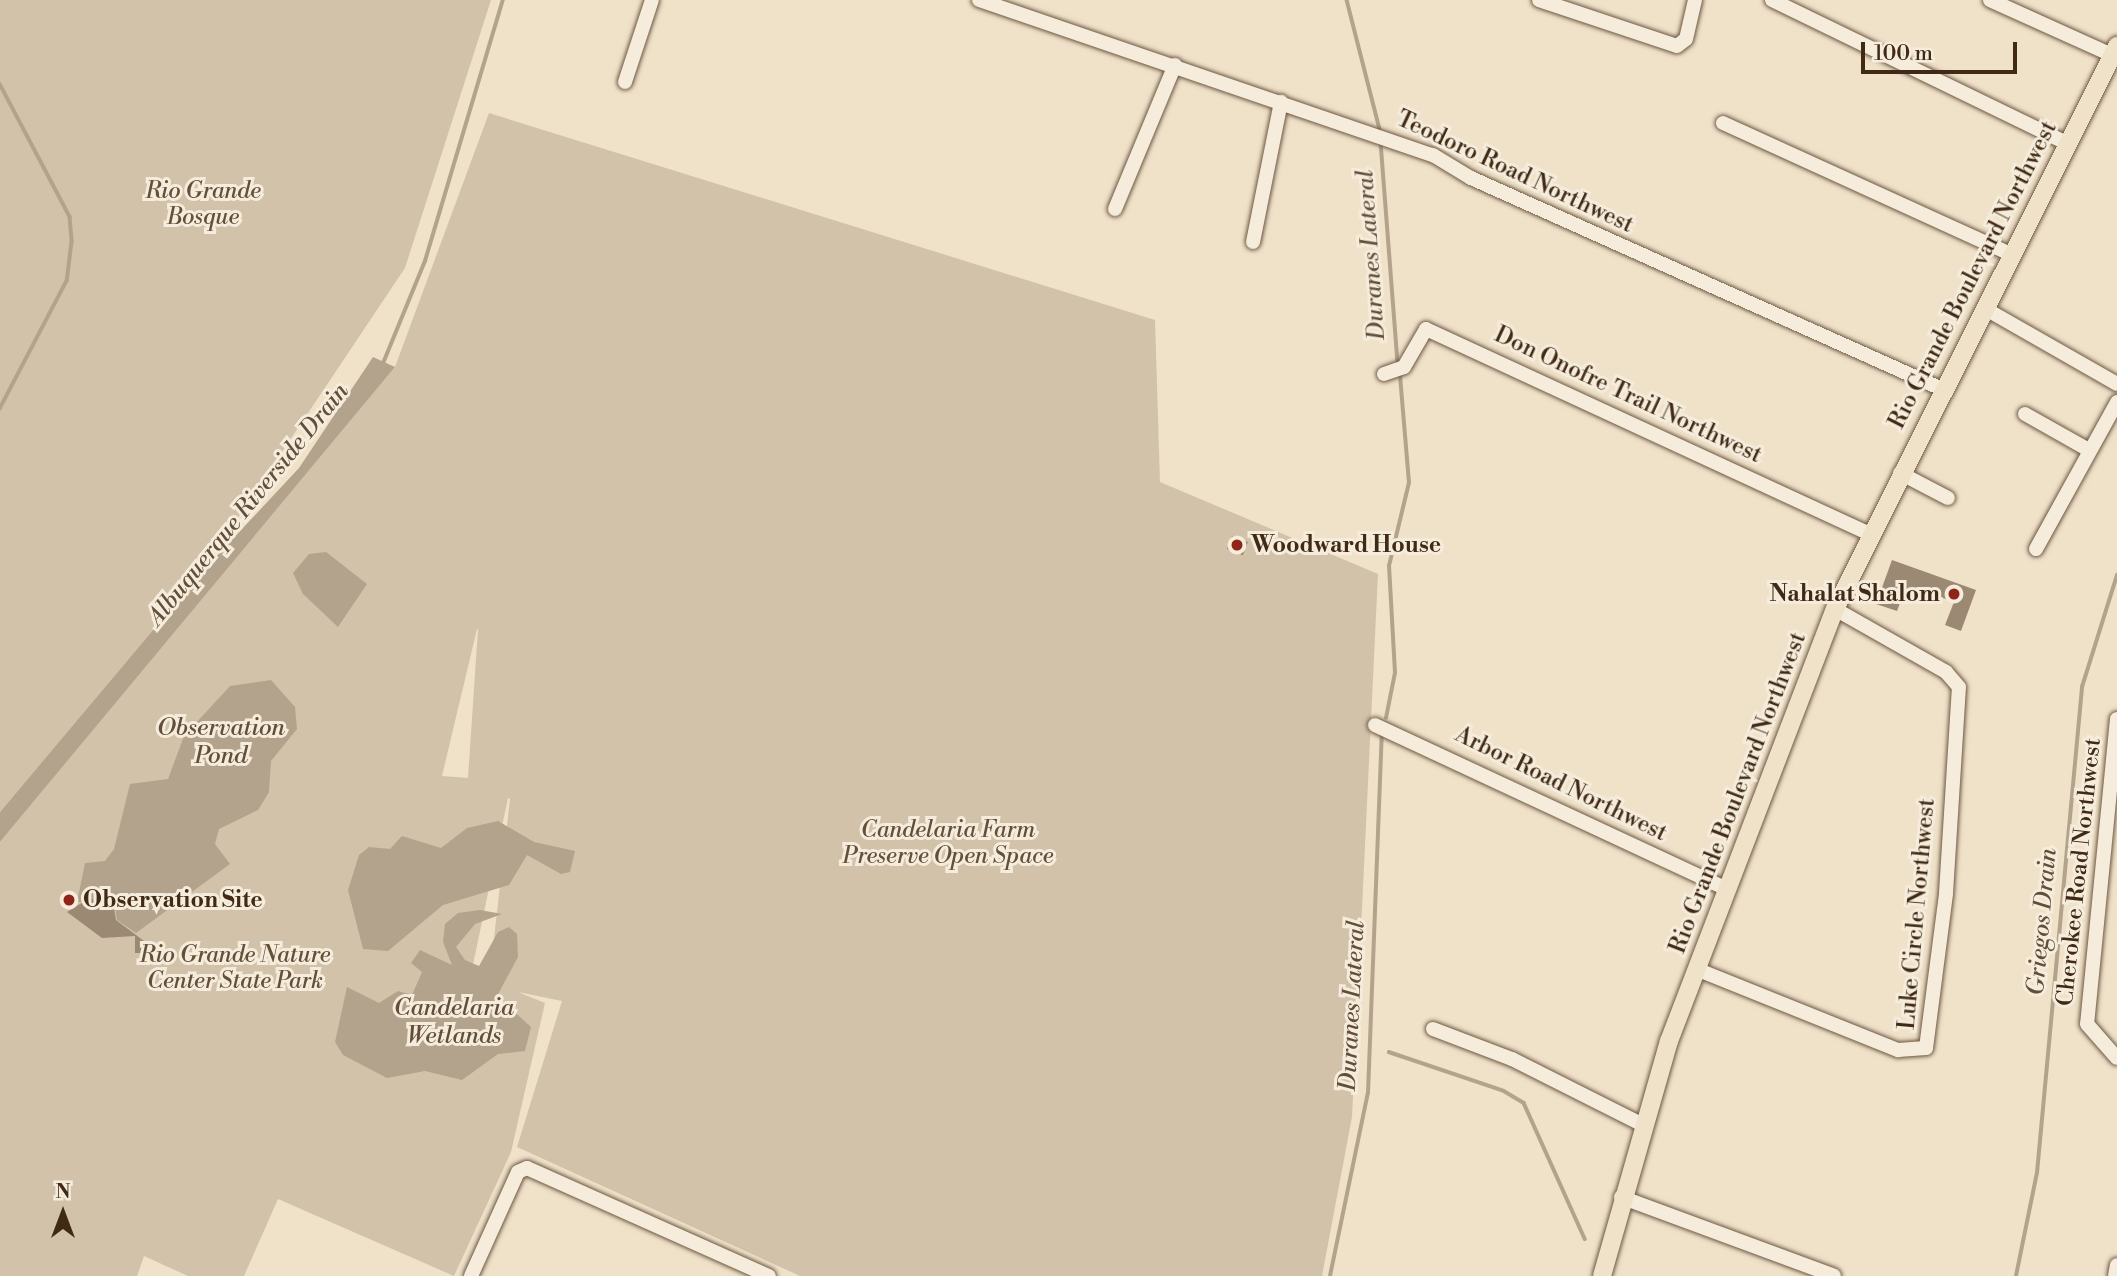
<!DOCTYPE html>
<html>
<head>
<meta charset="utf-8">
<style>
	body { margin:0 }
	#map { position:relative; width:2117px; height:1276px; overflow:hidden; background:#f0e1c9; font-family:"Libre Bodoni",serif }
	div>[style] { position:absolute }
	.green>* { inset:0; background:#d2c2aa }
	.water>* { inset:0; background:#b4a38c }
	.stream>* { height:3.5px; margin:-1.75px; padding:0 1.75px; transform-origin:1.75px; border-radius:1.75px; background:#b4a38c }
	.building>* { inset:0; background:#9c8973; transform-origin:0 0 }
	.roads { filter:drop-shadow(0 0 2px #6c5842) drop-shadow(0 0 2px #6c5842) }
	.minor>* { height:14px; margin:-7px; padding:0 7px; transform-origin:7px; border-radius:7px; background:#f5ecdc }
	.major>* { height:18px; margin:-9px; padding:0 9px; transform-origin:9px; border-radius:9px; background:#f0e1c9 }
	.dots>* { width:19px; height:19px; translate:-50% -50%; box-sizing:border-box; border:4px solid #f5ecdc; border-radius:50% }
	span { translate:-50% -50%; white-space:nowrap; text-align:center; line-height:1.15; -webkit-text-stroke:6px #f5ecdc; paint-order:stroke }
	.street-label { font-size:23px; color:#402a15 }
	.park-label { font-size:23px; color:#64503a; font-style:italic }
	.poi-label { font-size:23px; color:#402a15; font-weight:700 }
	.left { translate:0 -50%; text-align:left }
	.right { translate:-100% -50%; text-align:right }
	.water-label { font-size:24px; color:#634e39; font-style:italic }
	.north { position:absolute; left:28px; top:1178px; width:70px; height:70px; -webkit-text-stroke:5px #f5ecdc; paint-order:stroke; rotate:0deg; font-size:19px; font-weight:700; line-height:28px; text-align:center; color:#402a15 }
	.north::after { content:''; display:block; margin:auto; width:24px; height:32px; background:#402a15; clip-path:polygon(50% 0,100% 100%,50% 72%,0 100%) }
	.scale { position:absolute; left:1861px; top:42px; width:156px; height:32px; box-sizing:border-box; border:4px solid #402a15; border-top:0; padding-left:9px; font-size:21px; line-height:24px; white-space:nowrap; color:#402a15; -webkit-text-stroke:5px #f5ecdc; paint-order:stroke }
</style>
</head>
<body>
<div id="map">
	<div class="green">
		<div style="clip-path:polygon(0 0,491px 0,405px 268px,201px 573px,0 812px)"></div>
		<div style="clip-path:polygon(evenodd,489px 113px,1155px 320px,1160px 482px,1378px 574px,1352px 1117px,1322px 1276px,800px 1276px,517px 1147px,562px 1001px,518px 992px,545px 1003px,511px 1152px,454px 1276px,278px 1199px,244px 1276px,188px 1276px,144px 1256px,137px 1276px,0 1276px,0 842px,395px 367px,489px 113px,478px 629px,468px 778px,442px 776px,477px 629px,478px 629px,489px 113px,508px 798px,510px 799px,489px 981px,471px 974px,508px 798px)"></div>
	</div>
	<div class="water">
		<div style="clip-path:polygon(373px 357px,395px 367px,0 842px,0 812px,201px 573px,299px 468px)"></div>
		<div style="clip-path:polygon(326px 552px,367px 584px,338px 627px,303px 594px,293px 573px,309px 554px)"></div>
		<div style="clip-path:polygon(271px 680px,295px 707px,297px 729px,271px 761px,269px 792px,258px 810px,219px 829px,215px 844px,230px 864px,136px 933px,117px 920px,114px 902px,77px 902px,85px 863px,105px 861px,114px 849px,130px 784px,168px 779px,184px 736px,230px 686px)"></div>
		<div style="clip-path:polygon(498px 821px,534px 842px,575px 851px,570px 872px,561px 874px,527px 855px,509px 885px,443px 905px,388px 951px,363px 949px,348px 890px,359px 855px,369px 847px,390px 849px,402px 836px,441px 848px,467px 828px)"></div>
		<div style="clip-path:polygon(480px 910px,502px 914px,475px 924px,456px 947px,465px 960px,479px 966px,498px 932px,509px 927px,517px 934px,518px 957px,497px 996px,531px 1027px,525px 1051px,498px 1054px,462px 1080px,425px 1071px,387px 1078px,343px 1055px,335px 1042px,347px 987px,379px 1003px,398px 991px,412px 995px,422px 972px,411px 963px,420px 950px,452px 965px,443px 942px,445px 924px,458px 913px)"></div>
	</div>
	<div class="stream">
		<div style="left:1347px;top:0;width:133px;rotate:75.7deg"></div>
		<div style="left:0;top:84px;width:150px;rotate:62.2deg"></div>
		<div style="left:70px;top:217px;width:25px;rotate:85deg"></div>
		<div style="left:72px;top:242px;width:39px;rotate:97deg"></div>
		<div style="left:67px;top:281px;width:144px;rotate:117.6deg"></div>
		<div style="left:1381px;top:142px;width:224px;rotate:85.6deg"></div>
		<div style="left:382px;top:366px;width:113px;rotate:-67.7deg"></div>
		<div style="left:425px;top:261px;width:272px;rotate:-73.4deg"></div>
		<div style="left:1386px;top:718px;width:46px;rotate:-78.7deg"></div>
		<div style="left:1395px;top:673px;width:107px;rotate:-93.2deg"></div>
		<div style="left:1389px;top:566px;width:85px;rotate:-76.5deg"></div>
		<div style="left:1409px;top:483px;width:108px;rotate:-94.8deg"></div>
		<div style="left:1389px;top:1052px;width:121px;rotate:18.7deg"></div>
		<div style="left:1504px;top:1091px;width:23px;rotate:31deg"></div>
		<div style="left:1524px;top:1103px;width:149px;rotate:65.8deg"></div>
		<div style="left:1330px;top:1276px;width:187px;rotate:-78.3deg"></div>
		<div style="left:1368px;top:1093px;width:359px;rotate:-87.8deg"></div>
		<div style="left:2016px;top:1276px;width:105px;rotate:-78.5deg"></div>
		<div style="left:2037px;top:1173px;width:488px;rotate:-84.7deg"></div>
		<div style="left:2082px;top:687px;width:117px;rotate:-72.6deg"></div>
	</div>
	<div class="building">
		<div style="left:1232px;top:536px;width:17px;height:14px;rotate:21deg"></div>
		<div style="clip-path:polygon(1892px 560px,1976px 590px,1961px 631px,1945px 625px,1954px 602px,1918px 589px,1915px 596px,1904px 592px,1897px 611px,1876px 604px)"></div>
		<div style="clip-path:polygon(88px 899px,113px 902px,116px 920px,160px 953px,135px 953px,135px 936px,102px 938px,67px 912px)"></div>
	</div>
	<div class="roads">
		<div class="minor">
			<div style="left:979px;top:0;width:480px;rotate:18.9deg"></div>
			<div style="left:1433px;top:155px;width:44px;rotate:31.2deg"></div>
			<div style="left:1471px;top:178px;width:516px;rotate:24.13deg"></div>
			<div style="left:1539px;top:0;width:145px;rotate:18.4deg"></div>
			<div style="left:1677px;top:46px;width:11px;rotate:-38deg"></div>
			<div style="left:1686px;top:39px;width:40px;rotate:-77deg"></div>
			<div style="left:1772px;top:0;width:327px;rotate:25.9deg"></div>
			<div style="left:1990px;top:0;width:134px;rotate:24.3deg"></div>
			<div style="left:625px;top:82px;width:86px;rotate:-71.8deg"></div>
			<div style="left:1723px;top:123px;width:318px;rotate:24.5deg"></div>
			<div style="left:1115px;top:209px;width:156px;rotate:-67.4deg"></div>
			<div style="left:1253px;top:242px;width:143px;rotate:-78.7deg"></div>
			<div style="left:1984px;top:308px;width:153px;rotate:29.7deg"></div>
			<div style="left:1384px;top:374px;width:21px;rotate:-19deg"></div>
			<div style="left:1404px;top:367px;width:44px;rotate:-59.9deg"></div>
			<div style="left:1426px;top:329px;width:488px;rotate:24.8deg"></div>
			<div style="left:2025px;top:414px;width:73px;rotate:29.4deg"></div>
			<div style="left:1900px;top:473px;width:54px;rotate:27.5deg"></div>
			<div style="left:2036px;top:549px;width:168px;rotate:-61.1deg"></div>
			<div style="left:2117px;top:719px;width:306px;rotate:95.6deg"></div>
			<div style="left:2087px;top:1024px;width:45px;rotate:48.6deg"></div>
			<div style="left:1375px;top:725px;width:388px;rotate:25deg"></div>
			<div style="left:1696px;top:969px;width:218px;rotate:21.9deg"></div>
			<div style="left:1898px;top:1050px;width:28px;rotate:-4deg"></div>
			<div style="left:1926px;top:1048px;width:156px;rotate:-82.6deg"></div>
			<div style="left:1946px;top:893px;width:206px;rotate:-86.4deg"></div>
			<div style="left:1959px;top:687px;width:20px;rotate:-131deg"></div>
			<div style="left:1946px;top:672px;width:128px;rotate:-150.4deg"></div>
			<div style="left:1433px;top:1029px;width:85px;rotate:20.8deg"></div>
			<div style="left:1512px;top:1059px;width:144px;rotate:26.7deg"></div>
			<div style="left:1621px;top:1197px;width:227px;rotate:20.3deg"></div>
			<div style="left:471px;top:1276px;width:114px;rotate:-65.7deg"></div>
			<div style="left:518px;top:1172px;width:10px;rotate:-24deg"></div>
			<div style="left:527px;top:1168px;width:265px;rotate:24.1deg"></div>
			<div style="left:2115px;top:1276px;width:11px;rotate:-80deg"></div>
		</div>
		<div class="major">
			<div style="left:1602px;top:1276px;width:244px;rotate:-74.1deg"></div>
			<div style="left:1669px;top:1041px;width:463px;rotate:-69deg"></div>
			<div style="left:1835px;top:609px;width:630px;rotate:-63.39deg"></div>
		</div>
	</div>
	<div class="dots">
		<div style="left:1237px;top:545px;background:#8f2418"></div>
		<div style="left:1954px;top:594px;background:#8f2418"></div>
		<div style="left:69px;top:900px;background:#8f2418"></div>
	</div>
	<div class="street-label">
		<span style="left:1515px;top:172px;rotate:25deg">Teodoro Road Northwest</span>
		<span style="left:1973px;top:275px;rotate:-63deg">Rio Grande Boulevard Northwest</span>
		<span style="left:1628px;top:395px;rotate:25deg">Don Onofre Trail Northwest</span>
		<span style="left:1561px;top:784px;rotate:26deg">Arbor Road Northwest</span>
		<span style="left:1738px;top:793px;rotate:-69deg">Rio Grande Boulevard Northwest</span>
		<span style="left:2079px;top:872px;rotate:-84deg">Cherokee Road Northwest</span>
		<span style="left:1917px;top:914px;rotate:-85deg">Luke Circle Northwest</span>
	</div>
	<div class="park-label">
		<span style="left:203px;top:204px">Rio Grande<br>Bosque</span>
		<span style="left:948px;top:843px">Candelaria Farm<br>Preserve Open Space</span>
		<span style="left:235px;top:968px">Rio Grande Nature<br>Center State Park</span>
	</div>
	<div class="poi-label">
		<span class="left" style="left:1251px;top:545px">Woodward House</span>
		<span class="right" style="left:1940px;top:594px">Nahalat Shalom</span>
		<span class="left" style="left:83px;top:900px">Observation Site</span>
	</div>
	<div class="water-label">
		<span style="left:1372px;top:255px;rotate:-94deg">Duranes Lateral</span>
		<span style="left:249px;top:505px;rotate:-51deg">Albuquerque Riverside Drain</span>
		<span style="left:221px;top:743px">Observation<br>Pond</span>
		<span style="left:2043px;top:922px;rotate:-85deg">Griegos Drain</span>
		<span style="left:1353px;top:1006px;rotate:-87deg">Duranes Lateral</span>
		<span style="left:454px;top:1023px">Candelaria<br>Wetlands</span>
	</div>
	<div class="north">N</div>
	<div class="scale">100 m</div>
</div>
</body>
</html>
